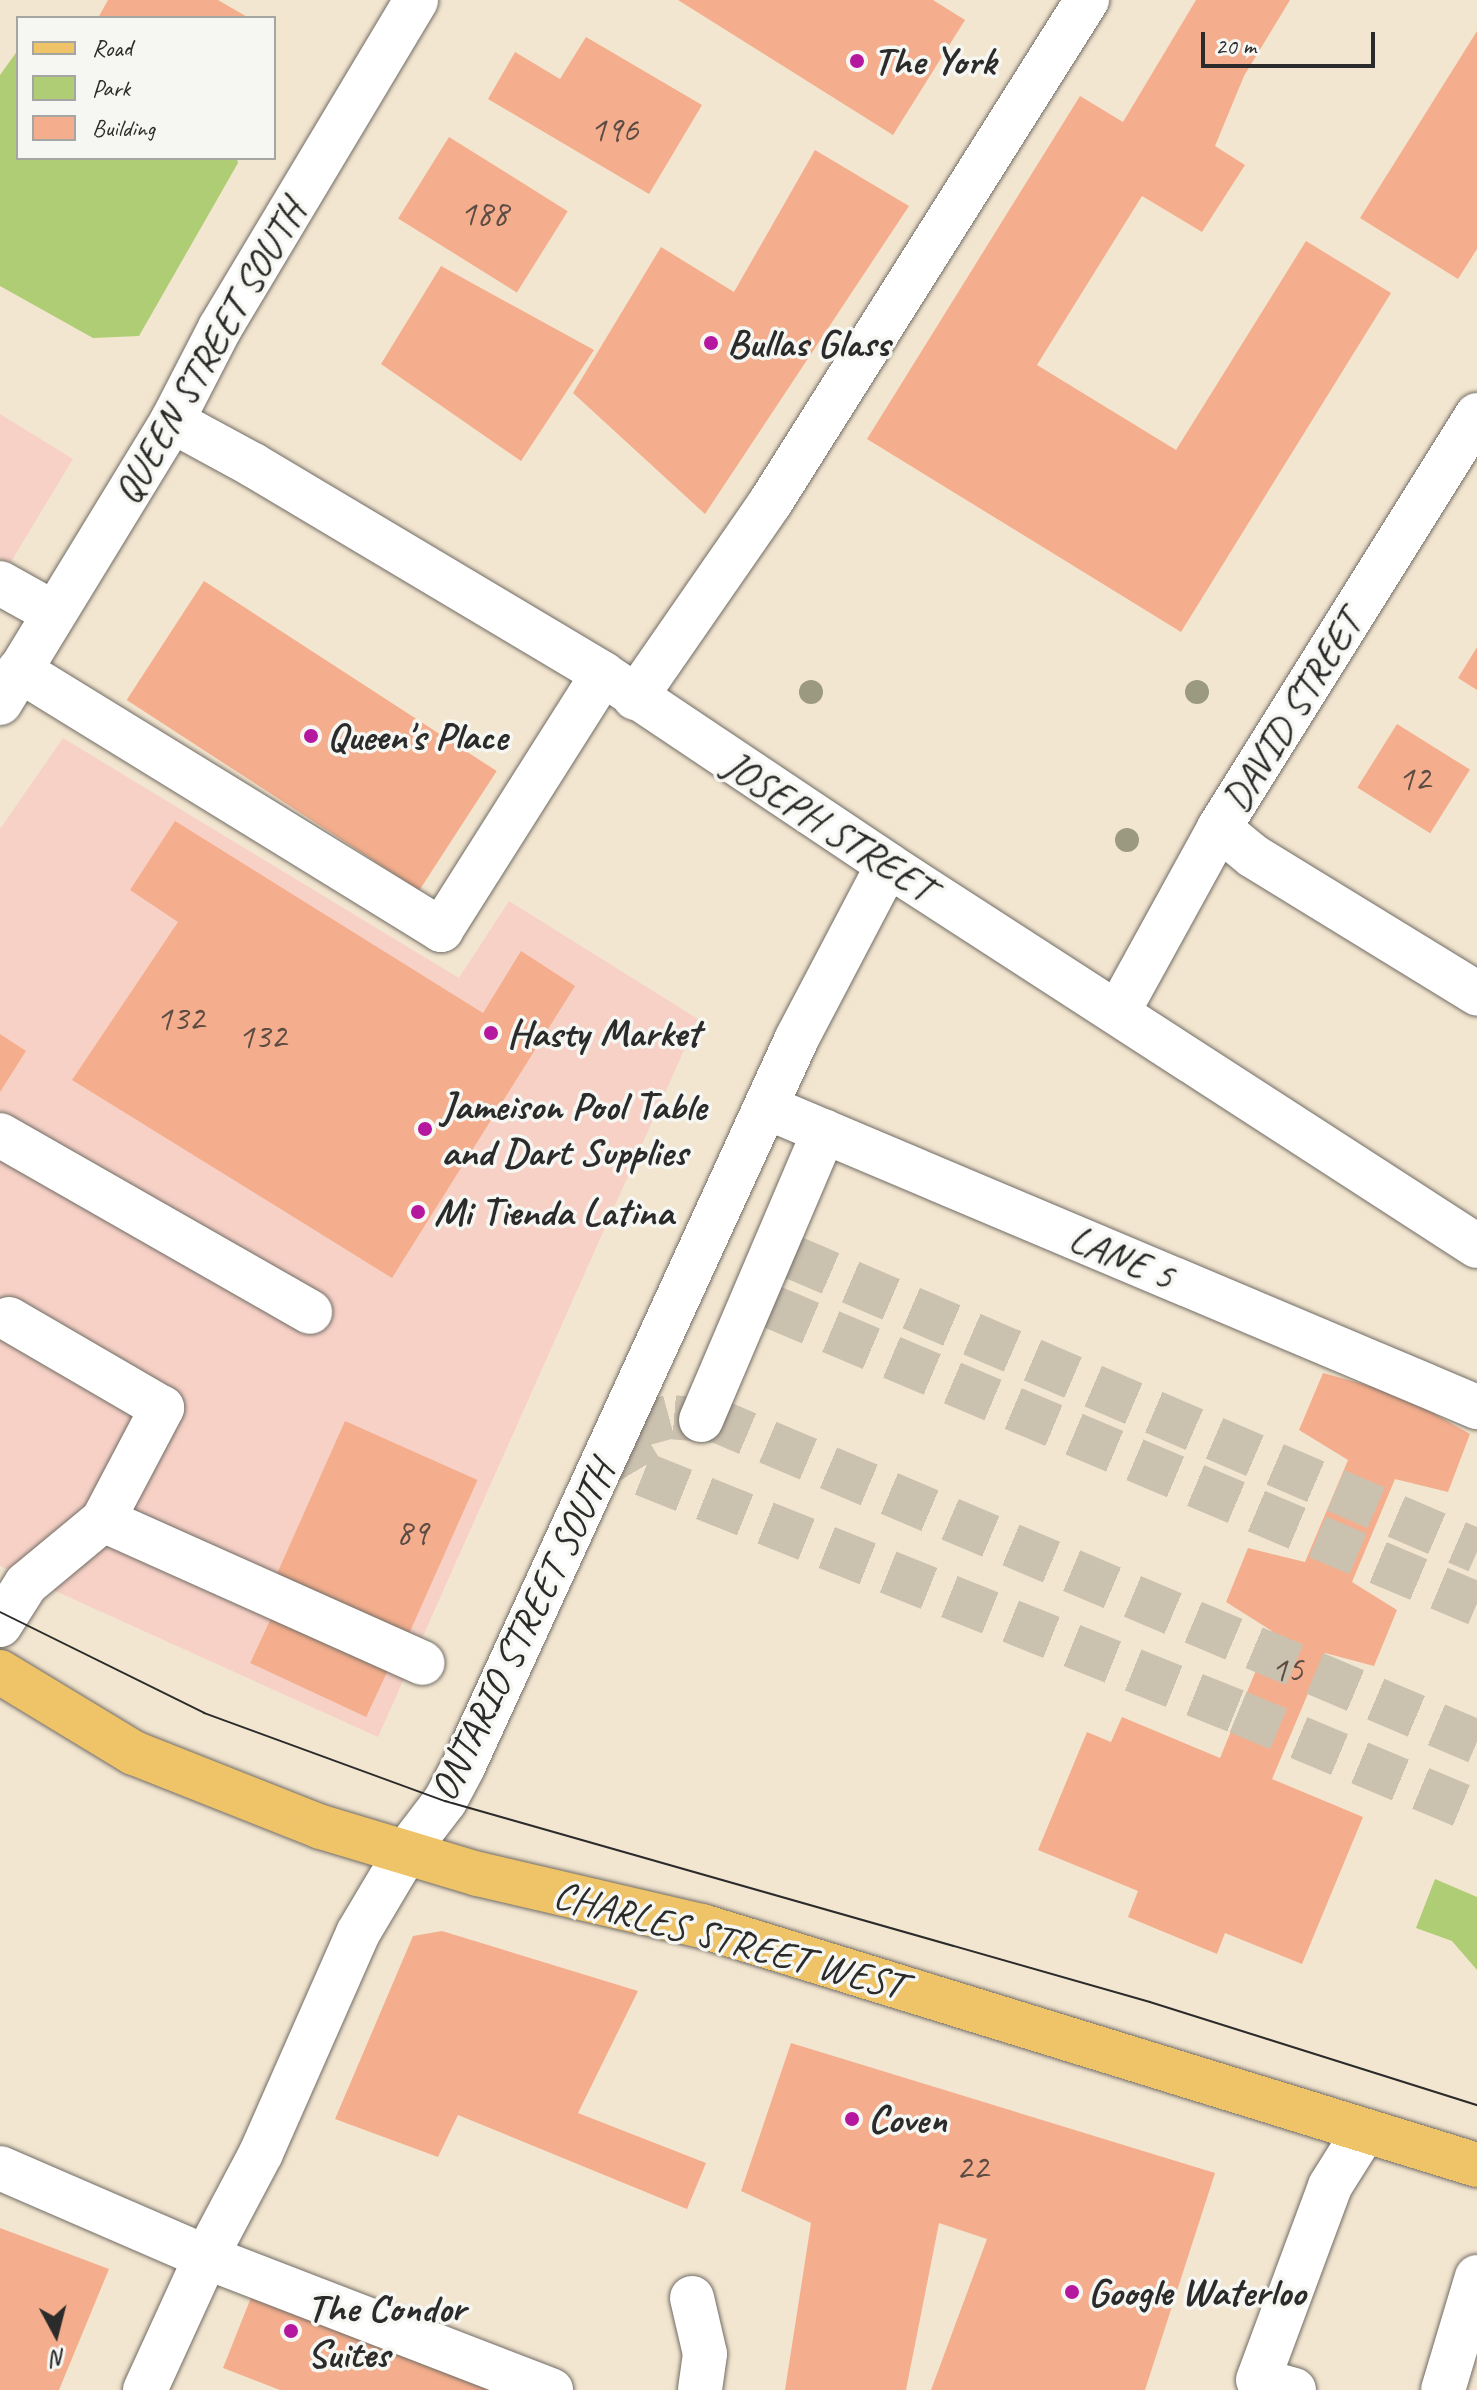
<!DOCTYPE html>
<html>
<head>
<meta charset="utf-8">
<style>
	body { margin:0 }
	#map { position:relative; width:1477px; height:2390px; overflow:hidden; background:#f3e6d0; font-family:Caveat,sans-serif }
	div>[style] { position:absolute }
	.built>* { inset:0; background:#f7d1c6 }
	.green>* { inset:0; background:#afcd74 }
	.building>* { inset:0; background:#f4ae8d; transform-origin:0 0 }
	.minor-tunnel>* { height:44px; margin-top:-22px; transform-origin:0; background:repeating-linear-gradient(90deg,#cbc1af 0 44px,transparent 0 66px) }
	.roads { filter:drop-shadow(0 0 2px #716c65) drop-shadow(0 0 2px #716c65) }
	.minor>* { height:44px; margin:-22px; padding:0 22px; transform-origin:22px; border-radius:22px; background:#fff }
	.major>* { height:44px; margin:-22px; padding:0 22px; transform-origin:22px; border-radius:22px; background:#efc469 }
	.tram>* { height:2px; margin:-1px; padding:0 1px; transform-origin:1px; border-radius:1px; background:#2b2b2b }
	.trees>* { width:24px; height:24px; margin:-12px; border-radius:50%; background:#9b9a81 }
	.dots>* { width:22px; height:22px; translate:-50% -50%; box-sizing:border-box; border:4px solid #f6f6f2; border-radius:50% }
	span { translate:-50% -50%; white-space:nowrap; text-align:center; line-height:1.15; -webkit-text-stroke:7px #f6f6f2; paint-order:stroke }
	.number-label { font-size:36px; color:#5d4c44 }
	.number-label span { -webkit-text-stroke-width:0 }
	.poi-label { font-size:40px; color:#2b2b2b; font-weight:700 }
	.left { translate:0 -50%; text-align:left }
	.street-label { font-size:40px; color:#2b2b2b }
	.legend { position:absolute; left:16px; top:16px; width:260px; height:144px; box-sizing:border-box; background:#f6f6f2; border:2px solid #a5a5a2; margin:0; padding:10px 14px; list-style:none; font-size:24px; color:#2b2b2b }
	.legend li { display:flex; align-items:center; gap:16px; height:40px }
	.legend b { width:40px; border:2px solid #a5a5a2 }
	.north { position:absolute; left:16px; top:2294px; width:80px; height:80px; -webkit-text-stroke:6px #f6f6f2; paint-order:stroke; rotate:173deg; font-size:22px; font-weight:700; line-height:32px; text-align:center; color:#2b2b2b }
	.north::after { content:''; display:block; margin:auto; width:28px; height:36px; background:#2b2b2b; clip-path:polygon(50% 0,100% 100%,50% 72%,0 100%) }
	.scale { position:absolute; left:1201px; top:32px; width:174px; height:36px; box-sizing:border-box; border:4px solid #2b2b2b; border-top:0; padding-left:10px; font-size:24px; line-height:28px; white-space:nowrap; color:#2b2b2b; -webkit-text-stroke:6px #f6f6f2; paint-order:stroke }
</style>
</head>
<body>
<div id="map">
	<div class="built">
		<div style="clip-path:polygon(0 414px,73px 459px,9px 565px,0 560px)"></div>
		<div style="clip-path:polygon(63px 738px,459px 978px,509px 901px,698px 1019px,378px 1737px,0 1566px,0 829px)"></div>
	</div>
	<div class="green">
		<div style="clip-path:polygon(18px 50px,18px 158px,237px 158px,238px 163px,139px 336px,93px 338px,0 286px,0 75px)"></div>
		<div style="clip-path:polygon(1435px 1879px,1477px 1897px,1477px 1970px,1452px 1941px,1416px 1928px)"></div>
	</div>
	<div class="building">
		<div style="clip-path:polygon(108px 0,218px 0,249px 18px,98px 18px)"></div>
		<div style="clip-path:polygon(678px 0,933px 0,965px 20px,893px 135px)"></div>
		<div style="clip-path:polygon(1196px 0,1290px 0,1244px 76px,1215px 146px,1245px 165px,1202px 232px,1142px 196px,1037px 365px,1176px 450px,1306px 241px,1391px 293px,1181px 632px,867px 439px,1080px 96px,1123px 122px)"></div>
		<div style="clip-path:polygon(1477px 31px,1477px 249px,1458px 279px,1360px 218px)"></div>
		<div style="clip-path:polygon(586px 37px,702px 105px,649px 194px,488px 99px,515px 52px,560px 79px)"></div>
		<div style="left:449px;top:137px;width:140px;height:96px;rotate:32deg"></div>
		<div style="clip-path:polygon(815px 150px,909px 206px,705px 514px,573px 393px,661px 247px,734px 292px)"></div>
		<div style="clip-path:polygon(441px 266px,594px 350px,521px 461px,381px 364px)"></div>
		<div style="left:204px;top:581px;width:349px;height:142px;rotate:33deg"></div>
		<div style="clip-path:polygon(1477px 647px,1477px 690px,1458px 678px)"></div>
		<div style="left:1397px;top:724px;width:86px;height:75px;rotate:32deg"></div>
		<div style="clip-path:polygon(175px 821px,483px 1013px,521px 951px,575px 986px,392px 1278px,72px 1080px,178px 922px,130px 890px)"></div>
		<div style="clip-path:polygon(0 1034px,26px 1051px,0 1092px)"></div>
		<div style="clip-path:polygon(1323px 1373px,1399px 1394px,1470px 1434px,1448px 1492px,1395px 1479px,1352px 1582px,1397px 1610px,1374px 1666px,1325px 1653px,1272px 1779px,1363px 1817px,1302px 1964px,1225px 1933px,1217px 1954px,1128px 1917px,1138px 1891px,1038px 1850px,1087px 1732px,1111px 1742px,1122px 1717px,1220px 1758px,1272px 1631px,1226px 1602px,1248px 1548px,1305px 1562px,1348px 1460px,1299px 1430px)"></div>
		<div style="left:345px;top:1421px;width:145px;height:176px;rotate:24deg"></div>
		<div style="left:273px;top:1614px;width:128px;height:54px;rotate:25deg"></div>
		<div style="clip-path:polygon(442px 1931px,638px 1991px,578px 2113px,706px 2163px,687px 2209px,458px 2115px,438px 2157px,335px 2119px,413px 1936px)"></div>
		<div style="clip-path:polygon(791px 2043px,1215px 2173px,1145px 2390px,931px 2390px,987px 2239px,939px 2223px,906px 2390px,785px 2390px,811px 2223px,741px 2191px)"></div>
		<div style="clip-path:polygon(0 2228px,109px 2269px,59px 2390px,0 2390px)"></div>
		<div style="clip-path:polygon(252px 2295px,493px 2390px,280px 2390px,223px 2368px)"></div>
	</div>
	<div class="minor-tunnel">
		<div style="left:767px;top:1262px;width:24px;rotate:-15deg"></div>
		<div style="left:790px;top:1256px;width:748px;rotate:23.24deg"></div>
		<div style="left:759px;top:1283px;width:13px;rotate:86deg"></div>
		<div style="left:760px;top:1296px;width:14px;rotate:45deg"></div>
		<div style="left:770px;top:1306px;width:767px;rotate:22.86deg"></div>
		<div style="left:1477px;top:1742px;width:824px;rotate:-157.08deg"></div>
		<div style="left:718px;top:1421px;width:49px;rotate:-175.3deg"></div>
		<div style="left:669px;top:1417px;width:54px;rotate:164.9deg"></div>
		<div style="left:617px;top:1431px;width:50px;rotate:58.8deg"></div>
		<div style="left:643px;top:1474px;width:641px;rotate:21.8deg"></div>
		<div style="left:1238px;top:1712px;width:259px;rotate:22.7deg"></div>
	</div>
	<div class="roads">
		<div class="minor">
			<div style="left:172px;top:421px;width:92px;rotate:28.5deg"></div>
			<div style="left:253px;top:465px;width:408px;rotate:30.8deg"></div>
			<div style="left:603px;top:674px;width:343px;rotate:33.8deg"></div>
			<div style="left:888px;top:865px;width:701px;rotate:32.9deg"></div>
			<div style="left:0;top:583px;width:62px;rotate:29.1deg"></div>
			<div style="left:19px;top:670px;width:496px;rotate:31.6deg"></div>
			<div style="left:441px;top:930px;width:303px;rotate:-57.7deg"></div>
			<div style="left:635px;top:698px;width:237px;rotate:-55.3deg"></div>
			<div style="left:770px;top:503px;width:595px;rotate:-57.78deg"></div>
			<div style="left:0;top:703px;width:330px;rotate:-58.6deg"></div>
			<div style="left:172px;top:421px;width:105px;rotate:-62.7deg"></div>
			<div style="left:220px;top:328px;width:382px;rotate:-59.1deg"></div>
			<div style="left:1219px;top:828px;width:44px;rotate:39.5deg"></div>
			<div style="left:1253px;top:856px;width:263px;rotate:31.5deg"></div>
			<div style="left:1118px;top:1012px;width:210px;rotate:-61.2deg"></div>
			<div style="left:1219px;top:828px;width:487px;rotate:-58deg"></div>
			<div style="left:766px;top:1107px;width:772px;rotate:22.88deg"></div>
			<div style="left:0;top:1135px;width:357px;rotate:29.7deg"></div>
			<div style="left:701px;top:1420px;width:314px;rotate:-66.9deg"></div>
			<div style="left:103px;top:1520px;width:350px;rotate:24.1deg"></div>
			<div style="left:0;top:1625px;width:49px;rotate:-57.6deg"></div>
			<div style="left:26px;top:1584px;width:100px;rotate:-39.7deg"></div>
			<div style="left:103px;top:1520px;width:127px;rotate:-62.2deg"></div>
			<div style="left:162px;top:1408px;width:177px;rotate:-149.8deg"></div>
			<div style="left:0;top:2168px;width:224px;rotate:23.4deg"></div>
			<div style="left:206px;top:2257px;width:370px;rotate:21.1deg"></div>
			<div style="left:692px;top:2298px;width:57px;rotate:76.9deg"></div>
			<div style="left:705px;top:2354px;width:36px;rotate:98deg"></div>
			<div style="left:145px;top:2390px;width:146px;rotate:-65.4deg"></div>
			<div style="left:206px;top:2257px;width:118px;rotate:-62.1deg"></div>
			<div style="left:261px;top:2153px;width:240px;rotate:-66.2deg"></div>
			<div style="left:358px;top:1933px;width:94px;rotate:-59.3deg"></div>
			<div style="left:406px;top:1852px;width:64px;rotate:-52.6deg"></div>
			<div style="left:445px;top:1801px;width:38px;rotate:-62deg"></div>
			<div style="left:463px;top:1767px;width:802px;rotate:-65.38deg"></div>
			<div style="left:797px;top:1038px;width:195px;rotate:-62.3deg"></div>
			<div style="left:1294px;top:2390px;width:37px;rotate:-164deg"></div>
			<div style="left:1258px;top:2380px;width:207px;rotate:-69.6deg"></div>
			<div style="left:1330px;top:2186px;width:64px;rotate:-57.8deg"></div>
			<div style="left:1443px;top:2390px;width:118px;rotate:-73.3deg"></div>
		</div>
		<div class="major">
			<div style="left:0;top:1672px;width:157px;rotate:31.2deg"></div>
			<div style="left:134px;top:1753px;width:201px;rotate:21.6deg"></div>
			<div style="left:321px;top:1827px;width:164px;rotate:16.7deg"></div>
			<div style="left:478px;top:1874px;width:230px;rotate:13.1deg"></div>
			<div style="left:702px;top:1926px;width:811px;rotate:17.14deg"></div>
		</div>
	</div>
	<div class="tram">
		<div style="left:0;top:1612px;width:228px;rotate:26.3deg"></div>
		<div style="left:204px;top:1713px;width:257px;rotate:20.1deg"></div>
		<div style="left:445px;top:1801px;width:733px;rotate:15.91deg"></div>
		<div style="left:1150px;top:2002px;width:343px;rotate:17.5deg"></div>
	</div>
	<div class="trees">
		<div style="left:811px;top:692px"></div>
		<div style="left:1197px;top:692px"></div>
		<div style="left:1127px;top:840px"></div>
	</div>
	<div class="dots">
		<div style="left:857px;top:61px;background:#b5179e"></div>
		<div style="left:711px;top:343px;background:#b5179e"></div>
		<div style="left:311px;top:736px;background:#b5179e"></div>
		<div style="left:491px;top:1033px;background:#b5179e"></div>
		<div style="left:425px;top:1129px;background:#b5179e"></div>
		<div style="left:418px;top:1212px;background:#b5179e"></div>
		<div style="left:852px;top:2119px;background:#b5179e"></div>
		<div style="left:1072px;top:2292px;background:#b5179e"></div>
		<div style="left:291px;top:2331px;background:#b5179e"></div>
	</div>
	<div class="number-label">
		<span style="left:614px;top:130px">196</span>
		<span style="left:484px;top:214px">188</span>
		<span style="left:1414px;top:779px">12</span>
		<span style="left:180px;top:1019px">132</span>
		<span style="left:262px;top:1037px">132</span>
		<span style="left:412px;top:1533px">89</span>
		<span style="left:1287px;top:1670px">15</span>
		<span style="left:972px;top:2168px">22</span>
	</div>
	<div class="poi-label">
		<span class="left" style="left:873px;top:61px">The York</span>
		<span class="left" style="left:727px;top:343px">Bullas Glass</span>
		<span class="left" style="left:327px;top:736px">Queen's Place</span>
		<span class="left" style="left:507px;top:1033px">Hasty Market</span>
		<span class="left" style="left:441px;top:1129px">Jameison Pool Table<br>and Dart Supplies</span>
		<span class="left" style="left:434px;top:1212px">Mi Tienda Latina</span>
		<span class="left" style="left:868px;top:2119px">Coven</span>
		<span class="left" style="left:1088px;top:2292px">Google Waterloo</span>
		<span class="left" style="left:307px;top:2331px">The Condor<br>Suites</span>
	</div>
	<div class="street-label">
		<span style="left:209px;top:352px;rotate:-60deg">QUEEN STREET SOUTH</span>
		<span style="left:1292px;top:711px;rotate:-58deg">DAVID STREET</span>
		<span style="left:829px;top:826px;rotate:33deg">JOSEPH STREET</span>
		<span style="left:1122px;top:1257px;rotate:23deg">LANE 5</span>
		<span style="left:522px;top:1631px;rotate:-64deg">ONTARIO STREET SOUTH</span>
		<span style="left:729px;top:1940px;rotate:15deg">CHARLES STREET WEST</span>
	</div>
	<ul class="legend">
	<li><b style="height:10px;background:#efc469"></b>Road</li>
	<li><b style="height:22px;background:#afcd74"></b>Park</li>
	<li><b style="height:22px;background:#f4ae8d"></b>Building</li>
	</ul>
	<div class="north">N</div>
	<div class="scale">20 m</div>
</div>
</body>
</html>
